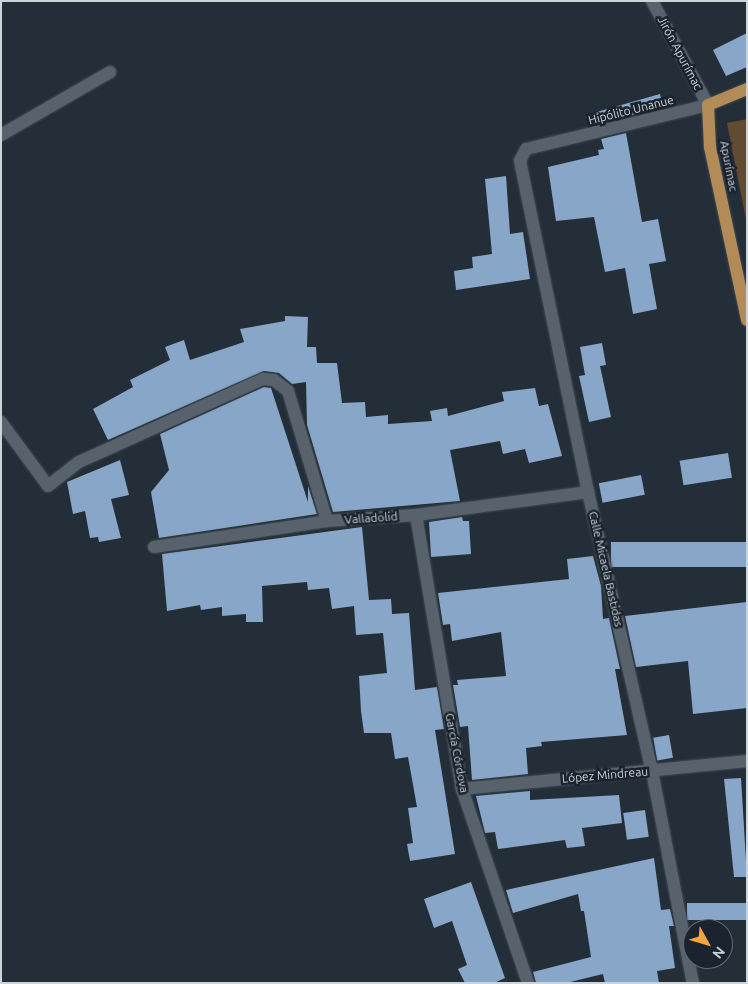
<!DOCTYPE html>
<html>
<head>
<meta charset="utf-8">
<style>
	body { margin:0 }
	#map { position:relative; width:748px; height:984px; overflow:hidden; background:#242e38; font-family:Ubuntu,sans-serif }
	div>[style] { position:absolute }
	.green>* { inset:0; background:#614b32 }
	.building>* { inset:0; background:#88a6c7; transform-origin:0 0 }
	.roads { filter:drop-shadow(0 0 1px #424b53) drop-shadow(0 0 1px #424b53) }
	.street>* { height:12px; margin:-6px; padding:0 6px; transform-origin:6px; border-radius:6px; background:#57626d }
	.primary>* { height:12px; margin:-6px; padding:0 6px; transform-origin:6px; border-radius:6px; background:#b28b56 }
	span { translate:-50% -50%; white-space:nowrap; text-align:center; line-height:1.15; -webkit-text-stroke:5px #1b242e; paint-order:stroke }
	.street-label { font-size:12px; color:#ccd3d9 }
	.frame { position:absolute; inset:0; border:2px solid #ccd3d9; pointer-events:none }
	.north { position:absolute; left:683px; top:919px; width:50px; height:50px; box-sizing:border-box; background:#1b242e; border:1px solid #626a72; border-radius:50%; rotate:129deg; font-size:14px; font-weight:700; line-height:20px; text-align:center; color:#ccd3d9 }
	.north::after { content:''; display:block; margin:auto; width:18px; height:22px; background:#f1a540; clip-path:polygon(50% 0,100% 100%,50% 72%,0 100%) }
</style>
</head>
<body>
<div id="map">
	<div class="green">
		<div style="clip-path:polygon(747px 119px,747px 225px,727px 123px)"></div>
	</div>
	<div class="building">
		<div style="clip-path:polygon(747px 33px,747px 67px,726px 76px,713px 50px)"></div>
		<div style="clip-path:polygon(660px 94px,663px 107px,596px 124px,593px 113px)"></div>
		<div style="clip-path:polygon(626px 133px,642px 222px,658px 219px,666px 261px,649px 264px,657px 309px,633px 314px,625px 268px,605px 272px,594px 217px,556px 221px,548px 167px,599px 155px,598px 150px,604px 149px,601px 139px)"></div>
		<div style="clip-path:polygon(506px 176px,510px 234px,523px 232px,530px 279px,456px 290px,454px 271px,473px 268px,472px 257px,492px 254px,485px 179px)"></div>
		<div style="clip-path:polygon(285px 316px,308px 317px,307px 347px,316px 347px,317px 363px,337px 363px,342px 403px,365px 402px,366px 417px,388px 415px,388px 424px,432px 421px,430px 411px,447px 408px,448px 416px,504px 401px,502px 392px,535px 388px,539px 406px,548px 404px,562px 456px,529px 463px,525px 449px,503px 454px,500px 441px,450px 450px,460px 501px,333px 512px,307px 425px,306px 382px,292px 384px,279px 373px,264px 371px,108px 440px,93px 409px,133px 387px,130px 380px,170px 360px,165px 347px,184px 340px,190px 360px,244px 342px,240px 329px,285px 321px)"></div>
		<div style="clip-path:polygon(602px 343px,606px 365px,600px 366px,611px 417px,589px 422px,579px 376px,585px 375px,580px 347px)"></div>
		<div style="clip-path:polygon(264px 387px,271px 388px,308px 502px,308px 486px,317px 514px,159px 538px,151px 492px,169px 470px,160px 434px)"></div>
		<div style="left:728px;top:453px;width:25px;height:49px;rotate:81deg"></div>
		<div style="clip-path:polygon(120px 460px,129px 495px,111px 499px,121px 538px,99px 542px,98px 537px,90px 538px,85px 511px,73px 514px,67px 482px)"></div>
		<div style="left:641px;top:475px;width:20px;height:43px;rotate:79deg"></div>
		<div style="clip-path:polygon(462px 517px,463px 521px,469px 521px,471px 554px,431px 557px,429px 522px)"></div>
		<div style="clip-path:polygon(362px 527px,369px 600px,391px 599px,392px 614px,409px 613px,415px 690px,437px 687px,444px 729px,435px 730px,455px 854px,410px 861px,407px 844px,413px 843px,408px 808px,417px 807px,408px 757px,395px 759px,391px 733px,364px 733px,361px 711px,359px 676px,387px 673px,383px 633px,356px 635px,354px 606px,332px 609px,329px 588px,308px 590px,307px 582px,262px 586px,263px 622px,246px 622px,246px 614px,222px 616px,222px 607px,201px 610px,200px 605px,167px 611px,162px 554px)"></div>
		<div style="left:747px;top:542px;width:25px;height:136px;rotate:90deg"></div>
		<div style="clip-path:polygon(593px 556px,601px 586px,603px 619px,609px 618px,620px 669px,615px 669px,627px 735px,541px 742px,542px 746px,526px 748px,528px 774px,472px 780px,468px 726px,460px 727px,453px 685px,458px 685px,457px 680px,506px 676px,501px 632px,452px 641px,450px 624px,443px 625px,438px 593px,569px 579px,567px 559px)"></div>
		<div style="clip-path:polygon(747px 602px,747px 708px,693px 714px,688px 661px,636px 667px,625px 616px)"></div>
		<div style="left:669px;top:735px;width:23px;height:16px;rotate:80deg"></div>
		<div style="clip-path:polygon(741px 778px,747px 877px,734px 877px,724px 779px)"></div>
		<div style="clip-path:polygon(530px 791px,530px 800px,619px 795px,622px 823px,582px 828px,585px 846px,567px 848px,565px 840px,498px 849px,495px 832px,485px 833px,476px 796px)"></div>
		<div style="left:645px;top:810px;width:27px;height:22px;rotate:82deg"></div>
		<div style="clip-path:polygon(654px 858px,661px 910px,670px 909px,674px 926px,669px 926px,675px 968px,657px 971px,659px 983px,605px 983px,603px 974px,566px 983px,536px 983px,533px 972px,591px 957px,584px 911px,581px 911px,578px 894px,513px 913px,506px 890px)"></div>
		<div style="clip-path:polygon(471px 882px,505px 978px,494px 983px,465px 983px,458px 969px,467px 965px,452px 921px,434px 928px,424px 899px)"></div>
		<div style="left:747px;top:903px;width:17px;height:60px;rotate:90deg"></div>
	</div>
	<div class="roads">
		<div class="street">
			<div style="left:652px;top:1px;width:118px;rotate:61.7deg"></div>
			<div style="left:708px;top:105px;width:187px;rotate:166.4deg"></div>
			<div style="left:526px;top:149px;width:13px;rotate:117deg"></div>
			<div style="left:520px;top:161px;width:338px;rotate:78.4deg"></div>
			<div style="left:588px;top:492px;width:286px;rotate:77.1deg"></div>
			<div style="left:652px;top:771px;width:216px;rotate:79.1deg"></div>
			<div style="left:1px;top:135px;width:126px;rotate:-30deg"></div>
			<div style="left:1px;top:422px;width:79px;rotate:53.7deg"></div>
			<div style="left:48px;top:486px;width:39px;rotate:-38deg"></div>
			<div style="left:79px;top:462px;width:202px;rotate:-24.3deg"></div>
			<div style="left:263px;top:379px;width:11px;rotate:5deg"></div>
			<div style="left:274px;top:380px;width:18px;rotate:38deg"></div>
			<div style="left:288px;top:391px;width:136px;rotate:73.3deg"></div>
			<div style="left:416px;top:515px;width:278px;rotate:80.5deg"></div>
			<div style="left:462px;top:789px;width:205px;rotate:71.2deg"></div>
			<div style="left:154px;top:547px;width:175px;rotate:-8.5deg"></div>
			<div style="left:327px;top:521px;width:89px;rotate:-3.9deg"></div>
			<div style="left:416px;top:515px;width:174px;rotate:-7.6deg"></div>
			<div style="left:462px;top:789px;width:286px;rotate:-5.6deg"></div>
		</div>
		<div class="primary">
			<div style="left:747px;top:89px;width:42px;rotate:157.7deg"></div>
			<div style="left:708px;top:105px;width:42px;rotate:87.3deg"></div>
			<div style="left:710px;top:147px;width:177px;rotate:77.9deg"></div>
		</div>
	</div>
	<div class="street-label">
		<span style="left:680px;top:53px;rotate:62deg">Jirón Apurímac</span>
		<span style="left:631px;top:110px;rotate:-14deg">Hipólito Unanue</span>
		<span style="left:729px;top:166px;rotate:79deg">Apurímac</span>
		<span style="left:371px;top:518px;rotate:-4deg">Valladolid</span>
		<span style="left:606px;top:569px;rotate:77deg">Calle Micaela Bastidas</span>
		<span style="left:457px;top:753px;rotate:79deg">García Córdova</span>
		<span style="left:605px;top:775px;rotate:-5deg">López Mindreau</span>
	</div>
	<div class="frame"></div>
	<div class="north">N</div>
</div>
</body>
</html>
